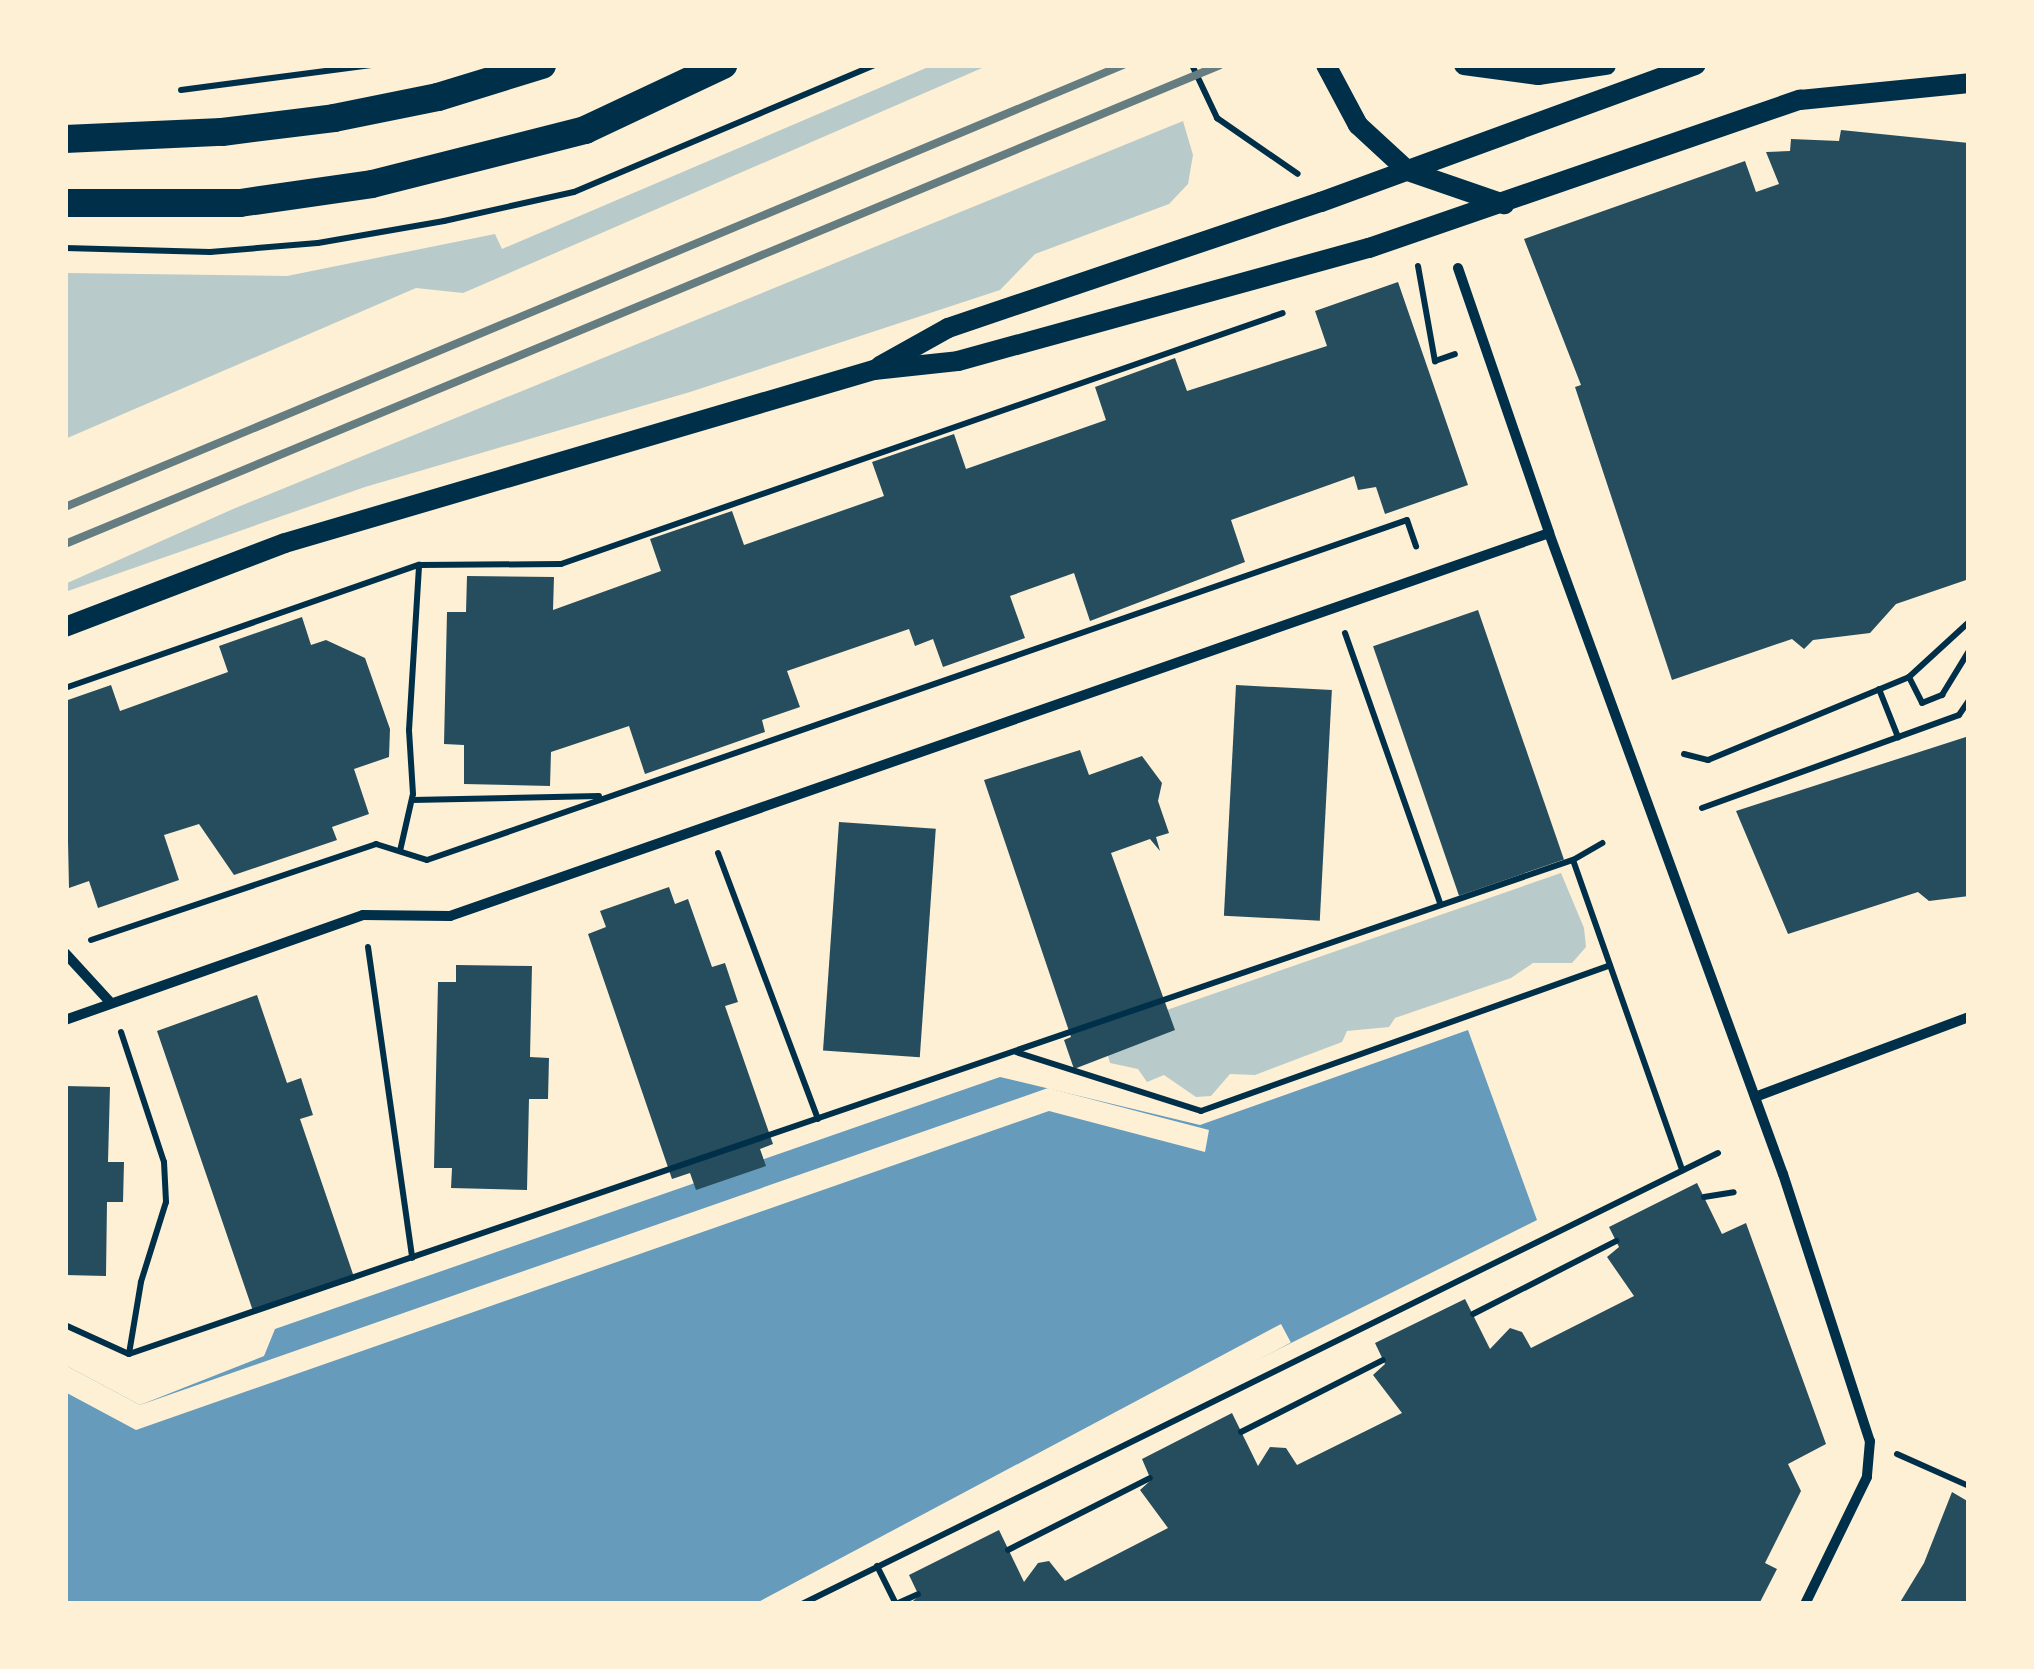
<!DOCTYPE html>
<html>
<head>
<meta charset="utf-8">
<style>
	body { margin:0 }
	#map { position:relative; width:2034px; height:1669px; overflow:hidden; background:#fdf0d5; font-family:"Varela Round",sans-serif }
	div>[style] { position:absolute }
	.green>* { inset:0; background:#b9caca }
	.water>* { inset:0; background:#669bbc }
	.pier>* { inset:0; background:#fdf0d5; transform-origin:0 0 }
	.building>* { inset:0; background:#264d5e; transform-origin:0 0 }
	.path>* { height:6px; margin:-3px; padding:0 3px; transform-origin:3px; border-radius:3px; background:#003049 }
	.minor>* { height:10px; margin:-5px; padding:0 5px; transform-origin:5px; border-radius:5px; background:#003049 }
	.secondary>* { height:20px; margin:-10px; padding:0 10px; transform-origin:10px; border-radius:10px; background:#003049 }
	.trunk>* { height:28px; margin:-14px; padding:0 14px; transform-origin:14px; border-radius:14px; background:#003049 }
	.rail>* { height:8px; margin:-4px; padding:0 4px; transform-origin:4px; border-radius:4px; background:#657d81 }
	span { translate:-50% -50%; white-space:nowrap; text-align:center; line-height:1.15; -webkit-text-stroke:10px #fdf0d5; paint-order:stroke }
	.frame { position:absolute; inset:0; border:68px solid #fdf0d5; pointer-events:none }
</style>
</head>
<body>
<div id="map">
	<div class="green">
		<div style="clip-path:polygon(933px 65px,989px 65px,463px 293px,416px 288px,65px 439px,65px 273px,287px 276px,495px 234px,502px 249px)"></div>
		<div style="clip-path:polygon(1183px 121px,1193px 155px,1188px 184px,1169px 204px,1035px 254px,1000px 290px,690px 392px,365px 487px,65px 592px,65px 584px,233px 509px)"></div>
		<div style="clip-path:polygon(1561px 873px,1584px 928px,1586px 947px,1572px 963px,1533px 963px,1511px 978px,1395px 1018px,1389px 1027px,1347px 1031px,1342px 1042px,1255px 1075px,1230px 1074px,1211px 1096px,1196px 1097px,1164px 1075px,1147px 1082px,1138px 1069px,1110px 1063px,1103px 1038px,1112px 1029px)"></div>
	</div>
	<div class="water">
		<div style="clip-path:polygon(1468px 1030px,1537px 1220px,769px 1604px,65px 1604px,65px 1365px,140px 1405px,264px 1356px,275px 1329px,1000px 1077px,1200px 1125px)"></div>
	</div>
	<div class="pier">
		<div style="clip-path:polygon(1048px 1088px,1209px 1130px,1205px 1152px,1049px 1111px,136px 1430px,65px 1392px,65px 1365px,140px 1405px)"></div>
		<div style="left:1281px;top:1324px;width:21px;height:629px;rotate:62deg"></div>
	</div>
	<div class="building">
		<div style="clip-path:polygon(1841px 130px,1969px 143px,1969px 579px,1896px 604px,1870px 633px,1813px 640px,1804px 649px,1792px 639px,1672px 680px,1575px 387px,1581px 385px,1524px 239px,1745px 161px,1756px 192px,1779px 184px,1766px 152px,1790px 151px,1791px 139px,1839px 141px)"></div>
		<div style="clip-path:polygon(1398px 282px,1468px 485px,1385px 514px,1376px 487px,1358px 490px,1354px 476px,1231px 520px,1245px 562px,1090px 621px,1074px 573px,1010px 596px,1025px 638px,943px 667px,933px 639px,915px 646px,909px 629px,787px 671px,800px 707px,762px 720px,765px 732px,645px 774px,629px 726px,551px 752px,550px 786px,464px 784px,464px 745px,444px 744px,447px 612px,466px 612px,467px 576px,554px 577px,553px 610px,661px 571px,650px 539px,732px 511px,744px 545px,884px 496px,872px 462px,954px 434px,966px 469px,1106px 420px,1095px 387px,1175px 358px,1187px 391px,1327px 346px,1315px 311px)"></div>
		<div style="left:1478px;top:610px;width:264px;height:111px;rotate:71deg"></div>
		<div style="clip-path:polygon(302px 617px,311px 645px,326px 640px,365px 658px,390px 729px,389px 757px,354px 769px,369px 814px,332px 827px,337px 840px,234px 875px,199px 824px,164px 835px,179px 880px,98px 908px,89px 881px,69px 888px,65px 701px,111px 685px,120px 711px,228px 672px,219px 646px)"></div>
		<div style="left:1236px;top:685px;width:96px;height:231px;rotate:3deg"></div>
		<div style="clip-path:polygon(1969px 736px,1969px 896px,1929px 901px,1918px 892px,1788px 934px,1736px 811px)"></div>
		<div style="clip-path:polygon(1080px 750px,1089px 775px,1142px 756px,1162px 783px,1158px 801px,1169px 833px,1156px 837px,1160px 851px,1150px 839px,1111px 853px,1175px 1030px,1074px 1069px,1064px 1040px,1071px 1037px,984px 780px)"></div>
		<div style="left:839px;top:822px;width:97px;height:229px;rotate:4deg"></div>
		<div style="clip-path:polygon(669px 887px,675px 904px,688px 899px,712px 967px,725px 963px,738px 1002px,725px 1006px,773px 1144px,760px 1149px,766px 1166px,696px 1190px,690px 1173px,672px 1179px,588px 934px,606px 927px,600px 911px)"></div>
		<div style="clip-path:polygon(456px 965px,532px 966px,530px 1057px,549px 1058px,548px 1099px,529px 1099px,527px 1190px,451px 1188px,452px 1168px,434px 1168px,438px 982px,456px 982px)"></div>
		<div style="clip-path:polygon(257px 995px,287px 1083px,301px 1078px,313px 1115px,300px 1119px,355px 1280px,253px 1311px,157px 1031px)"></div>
		<div style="clip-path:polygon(65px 1086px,110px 1087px,108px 1162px,124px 1162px,123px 1202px,107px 1202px,106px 1276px,65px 1275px)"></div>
		<div style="clip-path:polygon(1697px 1183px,1722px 1234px,1746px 1223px,1826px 1444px,1788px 1464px,1801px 1491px,1765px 1563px,1777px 1569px,1759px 1604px,909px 1604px,919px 1596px,909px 1575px,999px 1530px,1024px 1582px,1038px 1563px,1049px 1561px,1065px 1581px,1168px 1528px,1140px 1490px,1151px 1480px,1142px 1459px,1232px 1413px,1258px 1466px,1270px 1447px,1286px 1448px,1297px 1465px,1402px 1413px,1373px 1375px,1385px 1364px,1375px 1343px,1465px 1299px,1490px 1349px,1510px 1328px,1522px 1332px,1531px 1348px,1634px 1296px,1607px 1257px,1619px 1247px,1609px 1227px)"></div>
		<div style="clip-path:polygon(1952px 1492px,1969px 1502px,1969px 1604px,1899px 1604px,1924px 1563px)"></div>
	</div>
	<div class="path">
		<div style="left:1192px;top:65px;width:59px;rotate:64.7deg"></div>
		<div style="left:1217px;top:118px;width:98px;rotate:34.7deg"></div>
		<div style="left:181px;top:90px;width:192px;rotate:-7.5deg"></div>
		<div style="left:65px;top:248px;width:145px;rotate:1.6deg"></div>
		<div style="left:210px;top:252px;width:108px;rotate:-4.8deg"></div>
		<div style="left:318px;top:243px;width:128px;rotate:-9.9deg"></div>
		<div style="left:444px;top:221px;width:133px;rotate:-12.6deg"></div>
		<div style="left:574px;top:192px;width:327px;rotate:-22.9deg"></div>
		<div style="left:1418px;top:266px;width:97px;rotate:79.9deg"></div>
		<div style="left:1435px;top:361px;width:21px;rotate:-19deg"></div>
		<div style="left:1345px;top:633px;width:288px;rotate:70.6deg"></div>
		<div style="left:1909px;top:677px;width:29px;rotate:63deg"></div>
		<div style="left:1922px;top:703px;width:22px;rotate:-22deg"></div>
		<div style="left:1942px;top:695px;width:52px;rotate:-58.5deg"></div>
		<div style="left:65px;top:688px;width:375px;rotate:-19.2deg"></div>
		<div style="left:419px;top:565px;width:142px;rotate:-0.4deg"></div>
		<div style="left:561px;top:564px;width:764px;rotate:-19.17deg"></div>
		<div style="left:1879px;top:689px;width:52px;rotate:68.4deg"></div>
		<div style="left:1684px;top:754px;width:25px;rotate:14deg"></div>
		<div style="left:1708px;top:760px;width:217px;rotate:-22.4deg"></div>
		<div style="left:1909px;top:677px;width:81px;rotate:-42.5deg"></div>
		<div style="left:412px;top:800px;width:187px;rotate:-1.2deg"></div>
		<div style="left:1702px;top:808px;width:273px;rotate:-19.9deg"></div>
		<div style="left:1959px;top:715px;width:18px;rotate:-56deg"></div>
		<div style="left:400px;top:851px;width:58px;rotate:-77.2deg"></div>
		<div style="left:413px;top:794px;width:64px;rotate:-93.6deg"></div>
		<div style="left:409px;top:730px;width:165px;rotate:-86.5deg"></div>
		<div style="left:718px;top:853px;width:284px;rotate:69.4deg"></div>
		<div style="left:1573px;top:860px;width:329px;rotate:70.6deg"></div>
		<div style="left:91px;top:940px;width:301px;rotate:-18.6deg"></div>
		<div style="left:376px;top:844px;width:53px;rotate:17.4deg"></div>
		<div style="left:427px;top:860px;width:1037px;rotate:-19.13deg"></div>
		<div style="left:1407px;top:520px;width:28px;rotate:71deg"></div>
		<div style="left:368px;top:947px;width:314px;rotate:81.9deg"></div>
		<div style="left:121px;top:1032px;width:137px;rotate:71.7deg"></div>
		<div style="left:164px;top:1162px;width:40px;rotate:87.1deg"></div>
		<div style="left:166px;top:1202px;width:84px;rotate:107.4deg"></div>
		<div style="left:141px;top:1282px;width:73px;rotate:99.5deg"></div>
		<div style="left:1016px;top:1052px;width:194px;rotate:17.7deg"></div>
		<div style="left:1201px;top:1111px;width:434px;rotate:-19.6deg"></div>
		<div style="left:1704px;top:1197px;width:30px;rotate:-9deg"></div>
		<div style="left:1473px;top:1314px;width:161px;rotate:-27deg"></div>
		<div style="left:65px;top:1325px;width:70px;rotate:24.4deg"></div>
		<div style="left:129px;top:1354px;width:1526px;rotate:-18.89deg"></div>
		<div style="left:1573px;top:860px;width:34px;rotate:-30deg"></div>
		<div style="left:1241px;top:1432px;width:159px;rotate:-26.9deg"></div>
		<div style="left:1897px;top:1454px;width:79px;rotate:24deg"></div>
		<div style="left:1008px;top:1550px;width:159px;rotate:-26.9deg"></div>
		<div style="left:877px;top:1566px;width:42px;rotate:63.4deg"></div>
		<div style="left:802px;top:1604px;width:1021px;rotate:-26.21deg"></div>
		<div style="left:896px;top:1604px;width:24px;rotate:-24deg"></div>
	</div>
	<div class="minor">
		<div style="left:1458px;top:268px;width:280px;rotate:71deg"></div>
		<div style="left:65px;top:953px;width:68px;rotate:47.4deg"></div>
		<div style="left:65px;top:1020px;width:316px;rotate:-19.4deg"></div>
		<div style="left:363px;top:915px;width:87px;rotate:0.7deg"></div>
		<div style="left:450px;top:916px;width:1164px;rotate:-19.21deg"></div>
		<div style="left:1549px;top:533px;width:682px;rotate:69.95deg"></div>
		<div style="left:1783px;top:1174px;width:281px;rotate:72deg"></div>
		<div style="left:1870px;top:1441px;width:36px;rotate:95deg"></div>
		<div style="left:1867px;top:1477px;width:141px;rotate:116deg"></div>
		<div style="left:1755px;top:1097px;width:228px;rotate:-20.5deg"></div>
	</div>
	<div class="secondary">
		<div style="left:1326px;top:65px;width:68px;rotate:61.9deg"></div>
		<div style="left:1358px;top:125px;width:68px;rotate:42.6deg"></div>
		<div style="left:1408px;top:171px;width:102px;rotate:19deg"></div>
		<div style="left:1464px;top:65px;width:75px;rotate:7.7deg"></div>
		<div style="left:1538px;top:75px;width:69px;rotate:-8.4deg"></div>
		<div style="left:880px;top:366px;width:78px;rotate:-29.2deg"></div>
		<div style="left:948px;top:328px;width:394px;rotate:-18.7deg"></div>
		<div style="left:1321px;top:202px;width:399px;rotate:-20.1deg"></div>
		<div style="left:65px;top:627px;width:235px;rotate:-20.9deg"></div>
		<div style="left:285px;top:543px;width:614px;rotate:-16.37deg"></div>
		<div style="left:874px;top:370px;width:84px;rotate:-6.1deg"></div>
		<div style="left:958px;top:361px;width:426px;rotate:-15.4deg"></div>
		<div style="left:1369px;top:248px;width:456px;rotate:-19deg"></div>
		<div style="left:1800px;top:100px;width:170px;rotate:-5.7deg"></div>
	</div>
	<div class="trunk">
		<div style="left:65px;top:139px;width:157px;rotate:-2.6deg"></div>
		<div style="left:222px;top:132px;width:113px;rotate:-7.1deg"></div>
		<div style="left:334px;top:118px;width:106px;rotate:-11.4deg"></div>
		<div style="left:438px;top:97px;width:109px;rotate:-17.1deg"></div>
		<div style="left:65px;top:203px;width:175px"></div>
		<div style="left:240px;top:203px;width:133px;rotate:-8.2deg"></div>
		<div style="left:372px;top:184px;width:220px;rotate:-14.2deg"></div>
		<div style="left:585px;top:130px;width:153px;rotate:-25.2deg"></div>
	</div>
	<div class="rail">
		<div style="left:65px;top:507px;width:1147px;rotate:-22.67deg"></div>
		<div style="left:65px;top:544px;width:1250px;rotate:-22.52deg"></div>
	</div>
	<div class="frame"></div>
</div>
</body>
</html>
